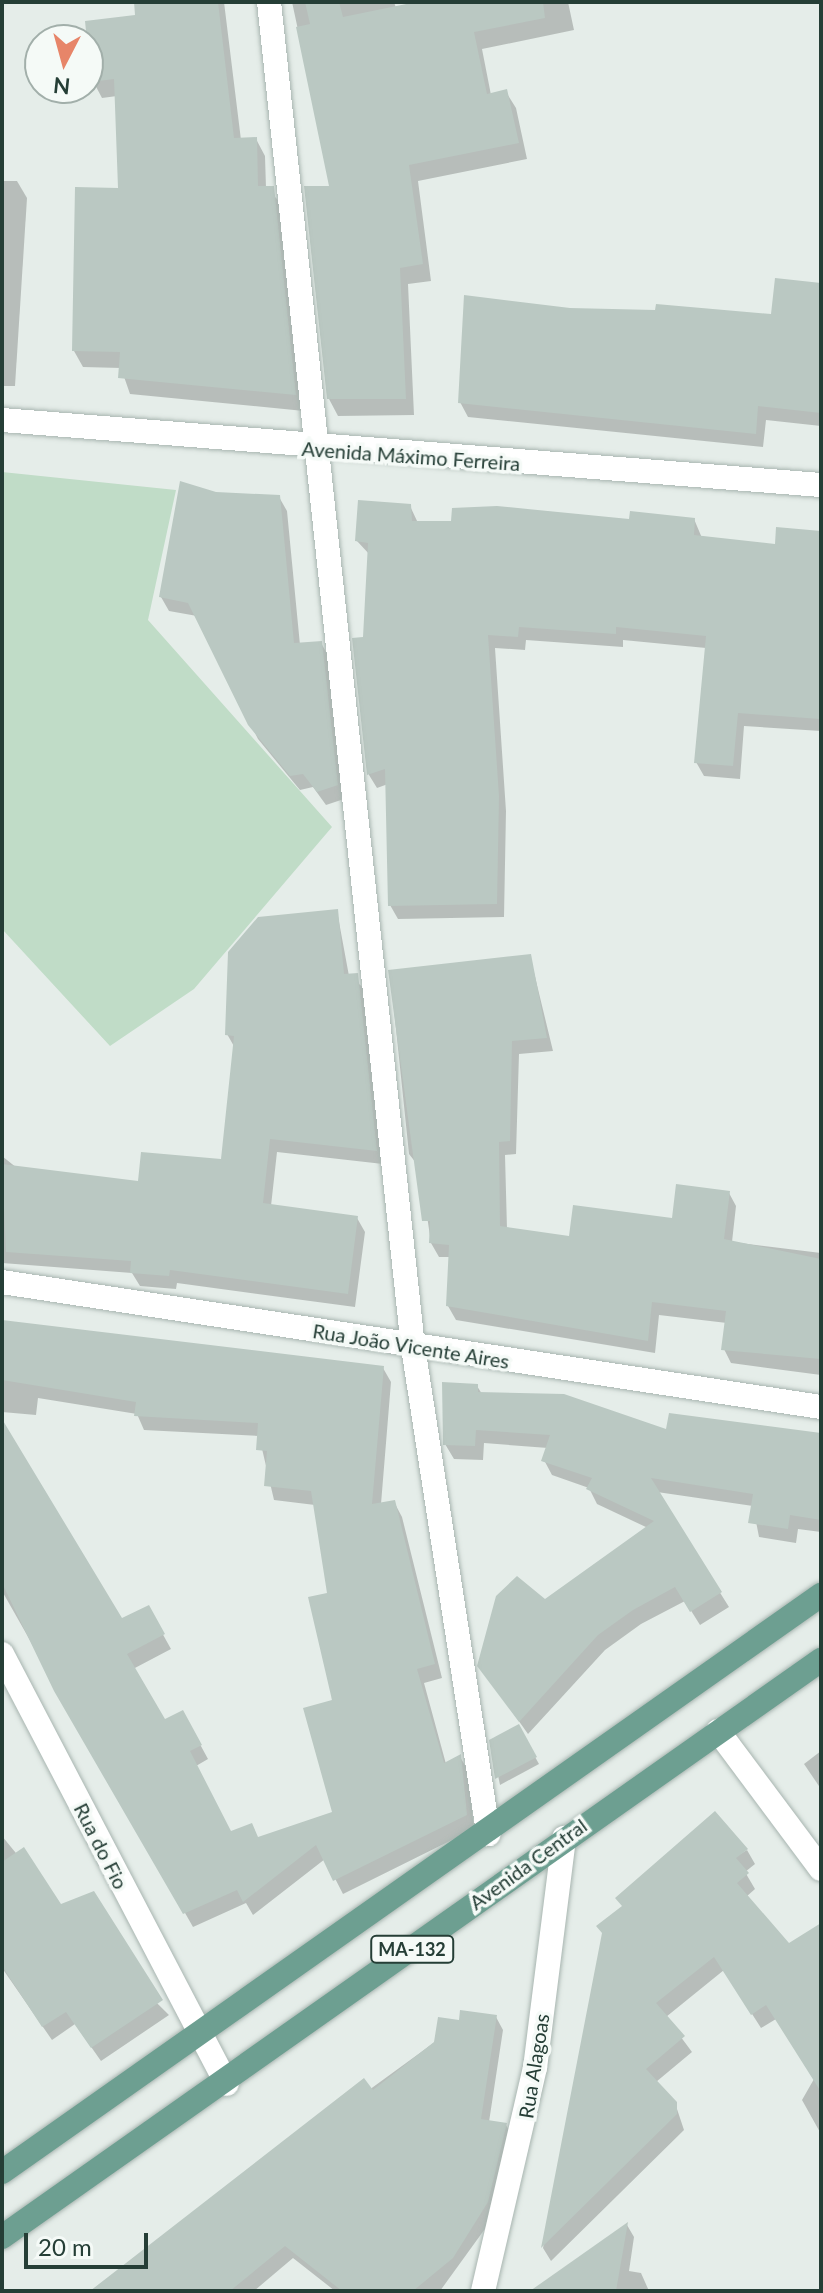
<!DOCTYPE html>
<html>
<head>
<meta charset="utf-8">
<style>
	body { margin:0 }
	#map { position:relative; width:823px; height:2293px; overflow:hidden; background:#e5ede9; font-family:Lato,sans-serif }
	div>[style] { position:absolute }
	.green>* { inset:0; background:#c0dcc7 }
	.shadow>* { inset:0; background:#0003 }
	.building>* { inset:0; background:#bac8c2 }
	.roads { filter:drop-shadow(0 0 2px #a8b5b0) drop-shadow(0 0 2px #a8b5b0) }
	.minor>* { height:24px; margin:-12px; padding:0 12px; transform-origin:12px; border-radius:12px; background:#fff }
	.primary>* { height:24px; margin:-12px; padding:0 12px; transform-origin:12px; border-radius:12px; background:#6d9f91 }
	span { translate:-50% -50%; white-space:nowrap; text-align:center; line-height:1.15; -webkit-text-stroke:7px #f5faf7; paint-order:stroke }
	.shield-label span { padding:2px 6px; background:#f5faf7; border:2px solid; border-radius:6px; -webkit-text-stroke-width:0 }
	.shield-label { font-size:18px; color:#253e36; font-weight:700 }
	.street-label { font-size:20px; color:#253e36 }
	.frame { position:absolute; inset:0; border:4px solid #253e36; pointer-events:none }
	.north { position:absolute; left:24px; top:24px; width:80px; height:80px; box-sizing:border-box; background:#f5faf7; border:2px solid #a2afaa; border-radius:50%; rotate:186deg; font-size:22px; font-weight:700; line-height:32px; text-align:center; color:#253e36 }
	.north::after { content:''; display:block; margin:auto; width:28px; height:36px; background:#e78569; clip-path:polygon(50% 0,100% 100%,50% 72%,0 100%) }
	.scale { position:absolute; left:24px; top:2233px; width:124px; height:36px; box-sizing:border-box; border:4px solid #253e36; border-top:0; padding-left:10px; font-size:24px; line-height:28px; white-space:nowrap; color:#253e36; -webkit-text-stroke:6px #f5faf7; paint-order:stroke }
</style>
</head>
<body>
<div id="map">
	<div class="green">
		<div style="clip-path:polygon(2px 472px,176px 490px,148px 620px,332px 827px,194px 989px,110px 1046px,2px 929px)"></div>
	</div>
	<div class="shadow">
		<div style="clip-path:polygon(136px 2px,224px 2px,241px 140px,256px 139px,265px 156px,266px 188px,282px 204px,304px 411px,130px 394px,121px 368px,83px 367px,74px 351px,120px 190px,117px 96px,102px 98px,93px 81px,138px 17px)"></div>
		<div style="clip-path:polygon(292px 2px,394px 2px,396px 8px,568px 2px,574px 30px,482px 49px,491px 95px,506px 92px,516px 108px,527px 159px,418px 181px,431px 281px,408px 284px,414px 415px,338px 416px,329px 399px,332px 188px)"></div>
		<div style="clip-path:polygon(2px 181px,17px 181px,27px 198px,15px 386px,2px 386px)"></div>
		<div style="clip-path:polygon(821px 285px,821px 426px,766px 420px,763px 447px,468px 417px,460px 402px,570px 310px,772px 316px)"></div>
		<div style="clip-path:polygon(216px 494px,279px 497px,287px 511px,300px 645px,321px 643px,329px 657px,344px 799px,326px 805px,313px 787px,300px 790px,258px 739px,197px 616px,169px 611px,161px 597px)"></div>
		<div style="clip-path:polygon(410px 506px,418px 523px,694px 519px,702px 538px,777px 546px,778px 530px,821px 533px,821px 731px,744px 726px,740px 779px,704px 776px,696px 762px,706px 648px,623px 640px,623px 647px,526px 640px,525px 650px,495px 648px,506px 811px,504px 917px,398px 919px,390px 905px,388px 784px,377px 788px,369px 775px,354px 640px,365px 639px,370px 555px,357px 541px)"></div>
		<div style="clip-path:polygon(337px 911px,349px 976px,364px 988px,383px 1164px,277px 1152px,271px 1206px,357px 1218px,365px 1232px,355px 1307px,177px 1283px,176px 1289px,140px 1286px,132px 1273px,2px 1263px,2px 1156px,17px 1168px,140px 1183px,223px 1161px,235px 1048px,227px 1034px)"></div>
		<div style="clip-path:polygon(530px 956px,553px 1051px,519px 1054px,516px 1154px,505px 1155px,507px 1229px,571px 1238px,674px 1221px,729px 1193px,736px 1206px,732px 1242px,821px 1253px,821px 1375px,731px 1363px,724px 1349px,727px 1323px,659px 1315px,655px 1353px,456px 1320px,448px 1306px,451px 1257px,439px 1257px,431px 1243px,420px 1168px,409px 1154px,390px 971px)"></div>
		<div style="clip-path:polygon(2px 1322px,383px 1368px,391px 1382px,381px 1504px,394px 1502px,402px 1517px,442px 1678px,424px 1683px,446px 1764px,460px 1757px,468px 1770px,474px 1829px,343px 1894px,325px 1859px,253px 1915px,246px 1903px,193px 1927px,2px 1591px,2px 1421px,122px 1621px,156px 1622px,171px 1649px,133px 1669px,164px 1722px,183px 1713px,208px 1759px,196px 1766px,231px 1833px,259px 1839px,334px 1813px,330px 1595px,315px 1505px,274px 1500px,259px 1436px,144px 1430px,137px 1414px,38px 1398px,36px 1415px,2px 1412px)"></div>
		<div style="clip-path:polygon(477px 1386px,482px 1394px,668px 1432px,821px 1435px,821px 1532px,798px 1529px,796px 1543px,759px 1537px,753px 1506px,657px 1492px,729px 1607px,700px 1625px,685px 1601px,641px 1624px,605px 1650px,528px 1734px,480px 1666px,545px 1601px,648px 1528px,597px 1504px,589px 1488px,552px 1475px,544px 1460px,548px 1448px,484px 1443px,483px 1460px,454px 1459px,445px 1444px)"></div>
		<div style="clip-path:polygon(518px 1727px,539px 1764px,500px 1785px,491px 1741px)"></div>
		<div style="clip-path:polygon(821px 1751px,821px 1789px,804px 1764px)"></div>
		<div style="clip-path:polygon(2px 1836px,60px 1907px,169px 2015px,101px 2061px,75px 2024px,52px 2040px,2px 1968px)"></div>
		<div style="clip-path:polygon(747px 1850px,755px 1864px,745px 1872px,755px 1889px,746px 1897px,788px 1946px,821px 1937px,821px 2134px,802px 2100px,814px 2079px,776px 2019px,761px 2028px,724px 1970px,666px 2017px,692px 2052px,656px 2082px,675px 2103px,684px 2130px,551px 2261px,543px 2248px,604px 1935px)"></div>
		<div style="clip-path:polygon(496px 2017px,503px 2030px,489px 2122px,506px 2125px,513px 2138px,495px 2215px,440px 2291px,335px 2291px,293px 2258px,254px 2291px,93px 2291px,461px 2023px)"></div>
		<div style="clip-path:polygon(627px 2225px,634px 2237px,629px 2271px,641px 2273px,649px 2291px,537px 2291px)"></div>
	</div>
	<div class="building">
		<div style="clip-path:polygon(134px 2px,218px 2px,234px 138px,257px 137px,258px 186px,274px 186px,296px 395px,118px 378px,120px 352px,72px 351px,75px 187px,118px 188px,114px 79px,91px 82px,85px 21px,135px 15px)"></div>
		<div style="clip-path:polygon(305px 2px,339px 2px,343px 17px,416px 2px,543px 2px,545px 18px,474px 32px,487px 94px,507px 89px,519px 143px,409px 165px,423px 264px,400px 268px,406px 399px,327px 399px,304px 186px,329px 186px,296px 27px,310px 24px)"></div>
		<div style="clip-path:polygon(775px 278px,821px 283px,821px 413px,758px 406px,756px 434px,458px 403px,464px 295px,570px 308px,655px 310px,656px 304px,771px 314px)"></div>
		<div style="clip-path:polygon(180px 481px,216px 492px,280px 495px,294px 643px,322px 641px,338px 785px,317px 792px,303px 774px,290px 776px,248px 725px,188px 603px,159px 597px)"></div>
		<div style="clip-path:polygon(358px 500px,411px 504px,412px 521px,451px 521px,452px 508px,497px 506px,629px 519px,630px 511px,695px 518px,694px 535px,775px 544px,776px 527px,821px 531px,820px 719px,738px 713px,733px 766px,694px 763px,706px 636px,616px 627px,616px 634px,519px 627px,518px 637px,488px 635px,499px 796px,497px 904px,388px 906px,385px 769px,367px 775px,352px 638px,363px 637px,368px 543px,355px 541px)"></div>
		<div style="clip-path:polygon(338px 909px,344px 974px,358px 973px,377px 1151px,270px 1139px,263px 1203px,358px 1216px,348px 1294px,170px 1270px,169px 1276px,130px 1273px,131px 1261px,6px 1252px,2px 1164px,138px 1181px,141px 1152px,221px 1159px,234px 1036px,225px 1035px,228px 952px,258px 917px)"></div>
		<div style="clip-path:polygon(531px 954px,547px 1038px,512px 1041px,510px 1141px,499px 1142px,500px 1226px,569px 1236px,573px 1205px,672px 1218px,676px 1184px,730px 1191px,724px 1239px,821px 1259px,821px 1359px,721px 1350px,726px 1311px,652px 1302px,648px 1341px,446px 1306px,449px 1245px,429px 1243px,430px 1221px,422px 1221px,388px 970px)"></div>
		<div style="clip-path:polygon(2px 1320px,384px 1366px,372px 1504px,395px 1500px,435px 1664px,417px 1669px,444px 1763px,461px 1754px,467px 1815px,333px 1881px,316px 1845px,243px 1902px,237px 1890px,183px 1914px,54px 1691px,2px 1583px,2px 1419px,122px 1618px,149px 1605px,165px 1634px,127px 1654px,165px 1719px,183px 1710px,202px 1745px,190px 1751px,231px 1831px,252px 1823px,258px 1837px,332px 1812px,303px 1708px,332px 1700px,308px 1597px,327px 1593px,311px 1491px,264px 1486px,267px 1451px,256px 1450px,258px 1423px,134px 1416px,136px 1402px,2px 1380px)"></div>
		<div style="clip-path:polygon(442px 1382px,478px 1384px,478px 1392px,564px 1394px,666px 1429px,669px 1413px,821px 1433px,821px 1520px,790px 1515px,788px 1529px,748px 1523px,753px 1494px,651px 1478px,722px 1592px,690px 1612px,675px 1587px,633px 1610px,598px 1635px,519px 1722px,477px 1666px,496px 1596px,517px 1576px,545px 1599px,654px 1521px,586px 1489px,592px 1478px,541px 1461px,550px 1435px,476px 1430px,475px 1446px,443px 1445px)"></div>
		<div style="clip-path:polygon(519px 1724px,537px 1757px,495px 1779px,489px 1740px)"></div>
		<div style="clip-path:polygon(715px 1811px,748px 1849px,736px 1858px,749px 1873px,737px 1883px,789px 1943px,821px 1923px,821px 2092px,766px 2005px,751px 2015px,714px 1957px,656px 2003px,685px 2036px,646px 2069px,677px 2102px,677px 2114px,541px 2248px,602px 1933px,596px 1926px,622px 1906px,615px 1898px)"></div>
		<div style="clip-path:polygon(24px 1847px,61px 1904px,94px 1891px,163px 2000px,91px 2048px,66px 2012px,42px 2027px,2px 1966px,2px 1862px)"></div>
		<div style="clip-path:polygon(460px 2010px,497px 2015px,481px 2119px,507px 2123px,488px 2202px,453px 2258px,413px 2291px,342px 2291px,285px 2246px,230px 2291px,90px 2291px,364px 2078px,373px 2090px,434px 2042px,438px 2017px,459px 2020px)"></div>
		<div style="clip-path:polygon(628px 2222px,616px 2291px,530px 2291px)"></div>
	</div>
	<div class="roads">
		<div class="minor">
			<div style="left:269px;top:2px;width:1353px;rotate:83.89deg"></div>
			<div style="left:413px;top:1347px;width:493px;rotate:81.2deg"></div>
			<div style="left:2px;top:420px;width:822px;rotate:4.54deg"></div>
			<div style="left:2px;top:1282px;width:828px;rotate:8.68deg"></div>
			<div style="left:2px;top:1654px;width:485px;rotate:62.4deg"></div>
			<div style="left:718px;top:1731px;width:172px;rotate:53.3deg"></div>
			<div style="left:483px;top:2291px;width:229px;rotate:-76.9deg"></div>
			<div style="left:535px;top:2068px;width:232px;rotate:-82.8deg"></div>
		</div>
		<div class="primary">
			<div style="left:2px;top:2172px;width:1002px;rotate:-35.17deg"></div>
			<div style="left:2px;top:2237px;width:1002px;rotate:-35.17deg"></div>
		</div>
	</div>
	<div class="shield-label">
		<span style="left:412px;top:1949px">MA-132</span>
	</div>
	<div class="street-label">
		<span style="left:411px;top:456px;rotate:4deg">Avenida Máximo Ferreira</span>
		<span style="left:411px;top:1346px;rotate:9deg">Rua João Vicente Aires</span>
		<span style="left:101px;top:1846px;rotate:63deg">Rua do Fio</span>
		<span style="left:528px;top:1864px;rotate:-36deg">Avenida Central</span>
		<span style="left:534px;top:2066px;rotate:-81deg">Rua Alagoas</span>
	</div>
	<div class="frame"></div>
	<div class="north">N</div>
	<div class="scale">20 m</div>
</div>
</body>
</html>
